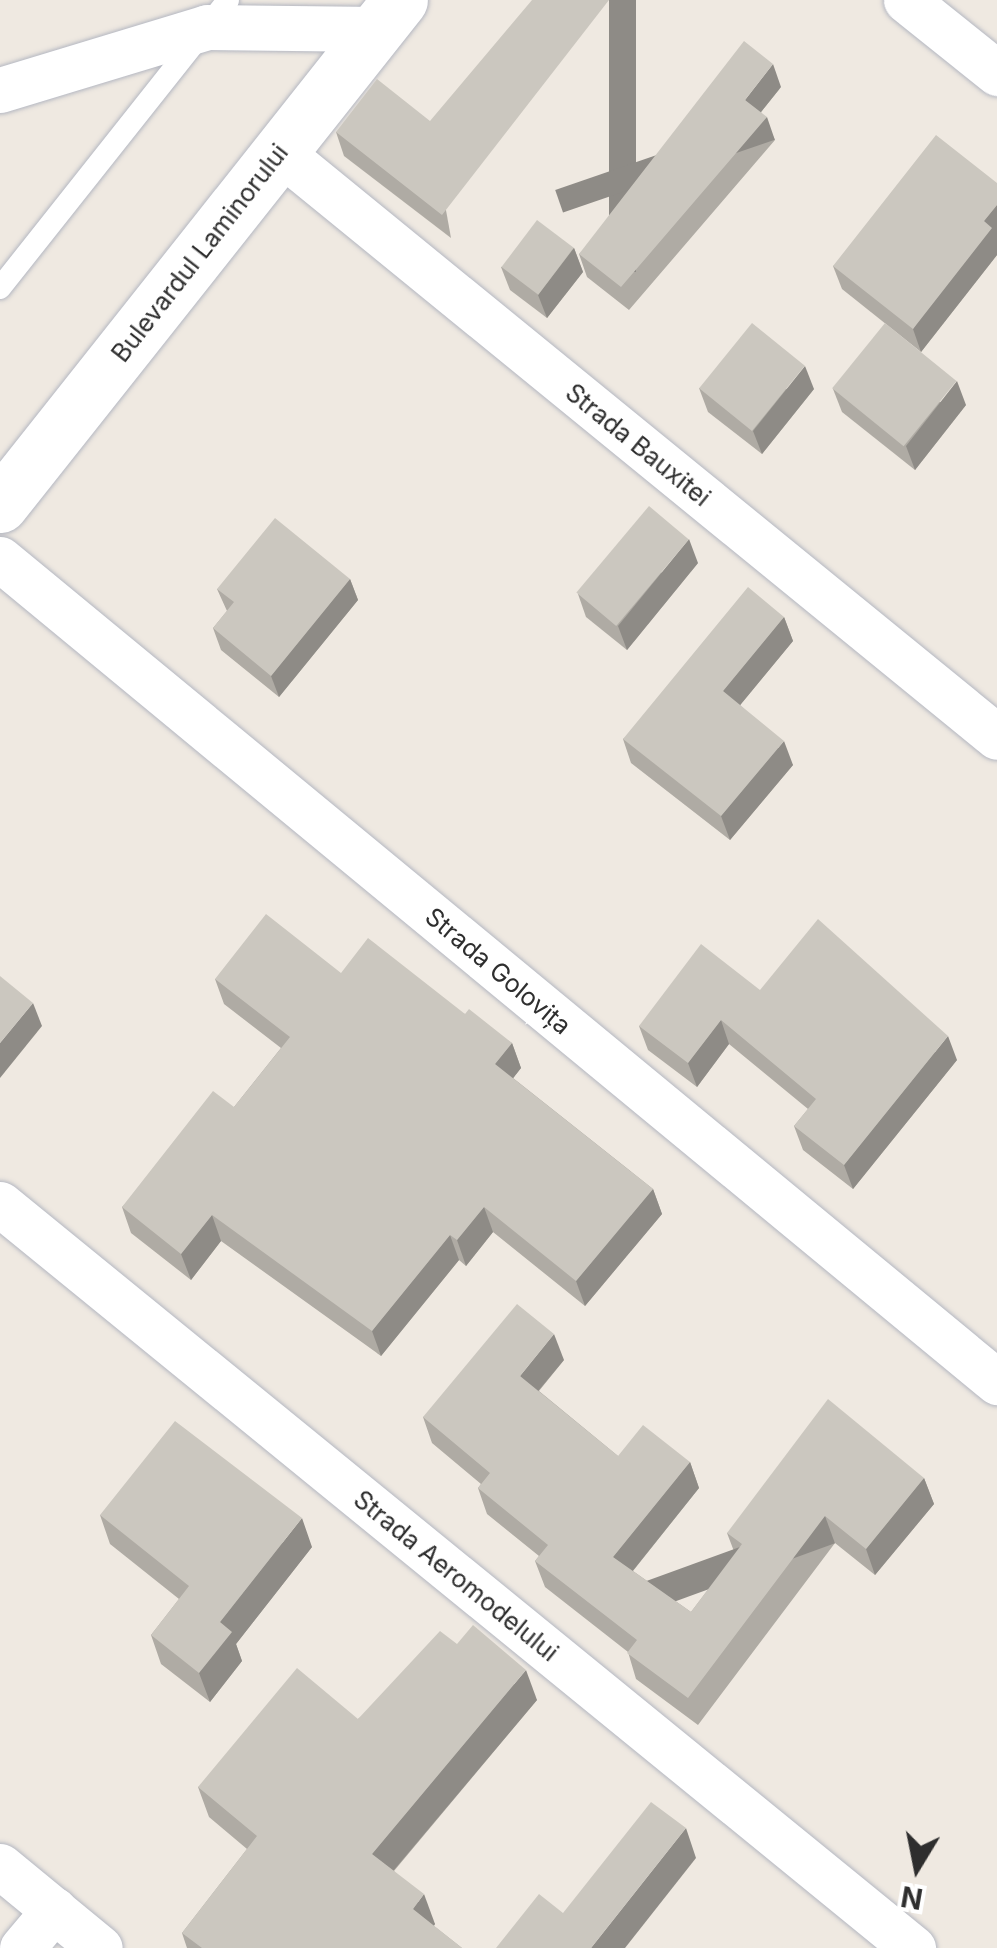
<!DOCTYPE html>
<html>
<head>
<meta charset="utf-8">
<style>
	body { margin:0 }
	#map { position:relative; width:997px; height:1948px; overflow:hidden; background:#efe9e1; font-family:Inter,sans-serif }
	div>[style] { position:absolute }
	.roads { filter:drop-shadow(0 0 2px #b4b7c1) drop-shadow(0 0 2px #b4b7c1) }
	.service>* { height:22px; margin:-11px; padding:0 11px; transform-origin:11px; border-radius:11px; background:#fff }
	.minor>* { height:45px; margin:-22.5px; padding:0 22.5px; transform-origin:22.5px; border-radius:22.5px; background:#fff }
	.tertiary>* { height:55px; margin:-27.5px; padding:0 27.5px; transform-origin:27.5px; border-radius:27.5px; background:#fff }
	.wall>* { inset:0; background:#afaba4 }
	.shaded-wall>* { inset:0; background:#8e8b86; transform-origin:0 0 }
	.building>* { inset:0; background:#cbc7bf; transform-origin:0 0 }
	span { translate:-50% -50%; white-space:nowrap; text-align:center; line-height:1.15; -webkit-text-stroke:9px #fff; paint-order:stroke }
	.street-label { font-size:25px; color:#2e2e2e }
	.north { position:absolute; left:867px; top:1818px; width:100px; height:100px; -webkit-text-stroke:8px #fff; paint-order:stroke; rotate:190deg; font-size:28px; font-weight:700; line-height:40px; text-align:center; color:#2e2e2e }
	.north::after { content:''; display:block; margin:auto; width:35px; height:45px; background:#2e2e2e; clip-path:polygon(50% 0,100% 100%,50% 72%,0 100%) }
</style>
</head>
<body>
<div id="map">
	<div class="roads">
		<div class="service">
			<div style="left:0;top:288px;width:367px;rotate:-51.6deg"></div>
		</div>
		<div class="minor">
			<div style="left:906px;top:0;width:117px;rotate:38.7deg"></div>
			<div style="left:0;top:90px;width:216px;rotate:-16.9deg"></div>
			<div style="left:207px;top:27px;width:170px;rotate:0.7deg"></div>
			<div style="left:280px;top:152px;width:925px;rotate:39.21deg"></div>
			<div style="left:0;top:559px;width:1293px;rotate:39.54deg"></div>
			<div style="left:0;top:1204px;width:1178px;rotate:39.18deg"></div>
			<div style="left:0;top:1866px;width:129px;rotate:39.4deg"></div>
			<div style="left:22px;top:1948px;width:50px;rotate:-49.9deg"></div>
		</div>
		<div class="tertiary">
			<div style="left:0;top:505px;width:644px;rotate:-51.62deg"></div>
		</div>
	</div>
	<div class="wall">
		<div style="clip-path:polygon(781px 87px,761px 112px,775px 140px,629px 310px,587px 277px,579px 254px)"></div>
		<div style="clip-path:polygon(430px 121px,451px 238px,344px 156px,336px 132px)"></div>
		<div style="clip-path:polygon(997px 183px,997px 255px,921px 352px,842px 289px,833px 266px)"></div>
		<div style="clip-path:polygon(574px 248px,583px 272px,547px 318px,510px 290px,501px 267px)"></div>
		<div style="clip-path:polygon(699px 388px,814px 389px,762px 454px,708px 412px)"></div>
		<div style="clip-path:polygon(833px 389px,966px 405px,915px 470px,842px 412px)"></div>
		<div style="clip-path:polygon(698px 563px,627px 650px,586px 617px,578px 594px)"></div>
		<div style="clip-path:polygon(350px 579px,358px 600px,279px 697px,221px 650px,213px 628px,227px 611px,217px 589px)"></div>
		<div style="clip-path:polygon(784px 617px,793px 641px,740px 705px,793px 765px,730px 840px,631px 763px,623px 739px)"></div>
		<div style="clip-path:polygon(341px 973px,465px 1014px,512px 1043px,521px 1068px,513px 1078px,653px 1189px,662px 1214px,585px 1306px,493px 1232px,466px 1266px,459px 1260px,381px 1356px,221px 1241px,191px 1280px,131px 1233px,122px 1207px,234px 1107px,281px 1048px,224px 1004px,215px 979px)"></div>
		<div style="clip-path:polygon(760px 990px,957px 1060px,853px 1189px,803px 1150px,794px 1126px,808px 1109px,729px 1044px,697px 1087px,648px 1050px,639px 1026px)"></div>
		<div style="clip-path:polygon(564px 1360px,539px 1391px,618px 1456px,690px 1462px,699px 1488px,633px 1571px,691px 1612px,735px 1554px,727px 1533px,924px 1478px,934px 1504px,875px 1575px,835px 1543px,698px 1725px,636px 1679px,628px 1652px,545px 1587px,535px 1561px,539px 1556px,487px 1514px,478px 1488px,481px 1484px,432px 1443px,423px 1417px)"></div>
		<div style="clip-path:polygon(100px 1515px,312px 1547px,236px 1644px,242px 1661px,210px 1702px,161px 1664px,151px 1635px,179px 1599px,110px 1544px)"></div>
		<div style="clip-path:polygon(457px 1644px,537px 1700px,394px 1871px,435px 1924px,434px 1926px,462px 1948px,187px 1948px,182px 1933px,247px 1849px,209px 1817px,198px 1787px,358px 1719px)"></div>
	</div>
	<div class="shaded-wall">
		<div style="left:609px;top:0;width:27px;height:272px"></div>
		<div style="clip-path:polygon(773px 64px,781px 87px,753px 122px,745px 100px)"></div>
		<div style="left:767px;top:117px;width:24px;height:224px;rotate:71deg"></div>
		<div style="clip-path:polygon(997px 205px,997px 255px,921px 352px,913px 329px,984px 221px)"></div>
		<div style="clip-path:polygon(574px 248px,583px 272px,547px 318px,538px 295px)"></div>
		<div style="clip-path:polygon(805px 366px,814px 389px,762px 454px,753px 431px)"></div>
		<div style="clip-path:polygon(957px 381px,966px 405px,915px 470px,906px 446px)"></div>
		<div style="clip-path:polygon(689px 539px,698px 563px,627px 650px,618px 626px)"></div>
		<div style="clip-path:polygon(350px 579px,358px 600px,279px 697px,271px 676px)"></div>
		<div style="clip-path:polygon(784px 617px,793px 641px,732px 715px,723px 691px)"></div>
		<div style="clip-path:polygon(784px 741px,793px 765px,730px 840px,721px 816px)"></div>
		<div style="clip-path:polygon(33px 1003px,42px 1026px,0 1078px,0 1043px)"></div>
		<div style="clip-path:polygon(721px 1020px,729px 1044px,697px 1087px,688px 1063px)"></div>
		<div style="clip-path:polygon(948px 1036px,957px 1060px,853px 1189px,844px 1165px)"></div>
		<div style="clip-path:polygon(512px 1043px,521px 1068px,504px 1090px,495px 1064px)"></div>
		<div style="clip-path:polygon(653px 1189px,662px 1214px,585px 1306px,576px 1281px)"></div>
		<div style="clip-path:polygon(484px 1207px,493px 1232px,466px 1266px,457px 1240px)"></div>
		<div style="clip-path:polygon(212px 1215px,221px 1241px,191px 1280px,181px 1254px)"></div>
		<div style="clip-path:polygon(450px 1235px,459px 1260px,381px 1356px,372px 1331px)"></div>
		<div style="clip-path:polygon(554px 1334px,564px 1360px,529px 1402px,520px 1376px)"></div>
		<div style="clip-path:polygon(690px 1462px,699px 1488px,623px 1583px,613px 1557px)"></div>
		<div style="clip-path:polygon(924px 1478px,934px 1504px,875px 1575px,866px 1549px)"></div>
		<div style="left:825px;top:1516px;width:29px;height:228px;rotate:70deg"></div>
		<div style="clip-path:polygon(302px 1518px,312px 1547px,236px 1644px,242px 1661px,210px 1702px,199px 1673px,220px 1622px)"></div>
		<div style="clip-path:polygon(526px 1670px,537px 1700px,383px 1883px,372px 1854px)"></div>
		<div style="clip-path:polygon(686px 1828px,696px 1858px,625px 1948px,591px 1948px)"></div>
		<div style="clip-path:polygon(424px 1894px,435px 1924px,424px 1939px,413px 1909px)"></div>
	</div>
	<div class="building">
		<div style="clip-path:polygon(532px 0,609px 0,442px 215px,336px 132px,377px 79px,430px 121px)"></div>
		<div style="clip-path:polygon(744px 41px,773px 64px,745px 100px,767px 117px,621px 287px,579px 254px)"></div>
		<div style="clip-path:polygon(936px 135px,997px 183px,997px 205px,984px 221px,992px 228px,913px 329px,833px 266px)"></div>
		<div style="left:537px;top:220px;width:46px;height:59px;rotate:37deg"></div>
		<div style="left:752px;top:323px;width:68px;height:84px;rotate:39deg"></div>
		<div style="left:885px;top:323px;width:92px;height:84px;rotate:39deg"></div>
		<div style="left:649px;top:506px;width:52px;height:113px;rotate:40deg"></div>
		<div style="clip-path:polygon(275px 518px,350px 579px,271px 676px,213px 628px,234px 602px,217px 589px)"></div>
		<div style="clip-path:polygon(748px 587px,784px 617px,723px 691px,784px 741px,721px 816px,623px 739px)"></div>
		<div style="clip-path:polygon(266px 914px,341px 973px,368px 938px,465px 1014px,469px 1009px,512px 1043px,495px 1064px,653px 1189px,576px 1281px,484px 1207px,457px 1240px,450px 1235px,372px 1331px,212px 1215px,181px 1254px,122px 1207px,213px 1091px,234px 1107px,290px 1037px,215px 979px)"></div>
		<div style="clip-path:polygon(818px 919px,948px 1036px,844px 1165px,794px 1126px,816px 1099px,721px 1020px,688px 1063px,639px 1026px,701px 944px,760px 990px)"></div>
		<div style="clip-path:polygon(0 976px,33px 1003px,0 1043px)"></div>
		<div style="clip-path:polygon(517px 1304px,554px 1334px,520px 1376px,618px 1456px,643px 1425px,690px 1462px,613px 1557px,691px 1612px,742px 1544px,727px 1533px,828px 1399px,924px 1478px,866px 1549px,825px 1516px,688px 1698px,627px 1653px,637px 1640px,535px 1561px,548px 1545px,478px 1488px,490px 1473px,423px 1417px)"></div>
		<div style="clip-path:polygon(175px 1421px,302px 1518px,220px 1622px,232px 1632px,199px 1673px,151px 1635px,189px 1586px,100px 1515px)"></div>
		<div style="clip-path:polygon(473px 1625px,526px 1670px,372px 1854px,424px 1894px,413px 1909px,462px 1948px,202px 1948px,182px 1933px,257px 1836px,198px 1787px,297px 1668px,358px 1719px,440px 1631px,457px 1644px)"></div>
		<div style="clip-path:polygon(651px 1802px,686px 1828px,591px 1948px,496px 1948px,539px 1894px,563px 1913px)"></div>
	</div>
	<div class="street-label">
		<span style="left:200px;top:253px;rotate:-52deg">Bulevardul Laminorului</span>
		<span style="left:638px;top:445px;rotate:39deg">Strada Bauxitei</span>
		<span style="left:498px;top:971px;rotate:40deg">Strada Golovița</span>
		<span style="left:456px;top:1576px;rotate:39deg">Strada Aeromodelului</span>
	</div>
	<div class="north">N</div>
</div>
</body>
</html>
